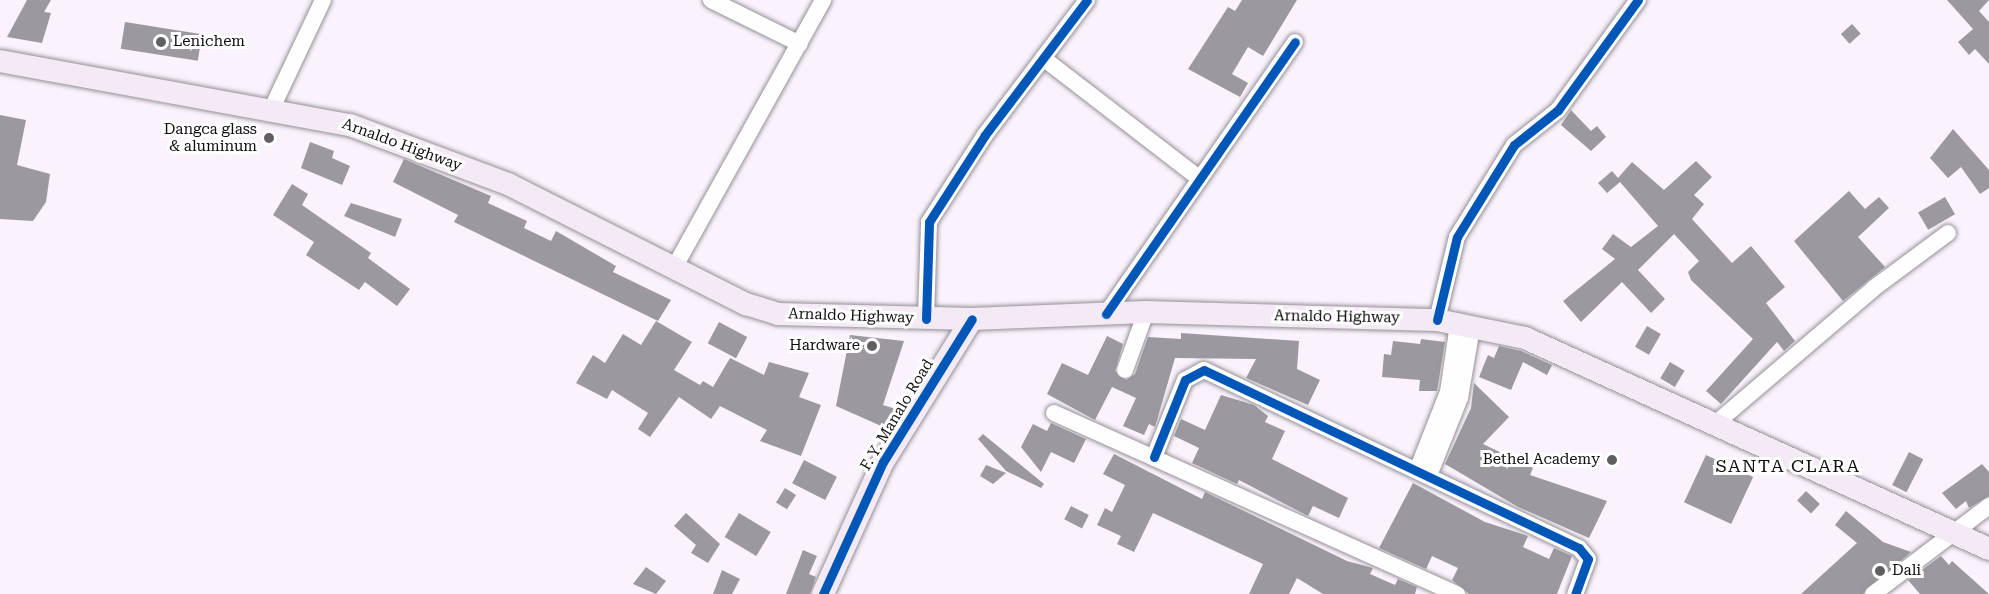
<!DOCTYPE html>
<html>
<head>
<meta charset="utf-8">
<style>
	body { margin:0 }
	#map { position:relative; width:1989px; height:594px; overflow:hidden; background:#faf2fc; font-family:"Roboto Serif",serif }
	div>[style] { position:absolute }
	.building>* { inset:0; background:#9c989f; transform-origin:0 0 }
	.roads { filter:drop-shadow(0 0 2px #949195) drop-shadow(0 0 2px #949195) }
	.street>* { height:16px; margin:-8px; padding:0 8px; transform-origin:8px; border-radius:8px; background:#fefdff }
	.secondary>* { height:22px; margin:-11px; padding:0 11px; transform-origin:11px; border-radius:11px; background:#f4eaf5 }
	.cycleway>* { height:9px; margin:-4.5px; padding:0 4.5px; transform-origin:4.5px; border-radius:4.5px; background:#0057b8 }
	.dots>* { width:16px; height:16px; translate:-50% -50%; box-sizing:border-box; border:3px solid #fff; border-radius:50% }
	span { translate:-50% -50%; white-space:nowrap; text-align:center; line-height:1.15; -webkit-text-stroke:6px #fff; paint-order:stroke }
	.poi-label { font-size:15px; color:#0e0e0e }
	.left { translate:0 -50%; text-align:left }
	.right { translate:-100% -50%; text-align:right }
	.street-label { font-size:15px; color:#0e0e0e }
	.quarter-label { font-size:18px; color:#0e0e0e; letter-spacing:1.5px }
</style>
</head>
<body>
<div id="map">
	<div class="building">
		<div style="clip-path:polygon(27px 0,51px 0,44px 12px,51px 13px,42px 43px,7px 37px)"></div>
		<div style="clip-path:polygon(1242px 0,1297px 0,1263px 56px,1248px 47px,1232px 74px,1248px 83px,1240px 97px,1188px 69px,1228px 7px,1235px 11px)"></div>
		<div style="clip-path:polygon(1947px 0,1989px 0,1979px 11px,1989px 22px,1989px 64px,1975px 49px,1969px 55px,1958px 42px,1973px 29px)"></div>
		<div style="left:125px;top:22px;width:78px;height:27px;rotate:9deg"></div>
		<div style="left:1852px;top:24px;width:13px;height:15px;rotate:48deg"></div>
		<div style="clip-path:polygon(1571px 110px,1591px 131px,1597px 126px,1606px 137px,1591px 151px,1561px 125px)"></div>
		<div style="clip-path:polygon(0 115px,26px 120px,17px 165px,50px 174px,46px 202px,33px 221px,0 219px)"></div>
		<div style="clip-path:polygon(1953px 129px,1989px 170px,1989px 188px,1980px 194px,1961px 167px,1948px 178px,1930px 158px)"></div>
		<div style="clip-path:polygon(310px 142px,334px 151px,332px 158px,350px 166px,342px 185px,301px 168px)"></div>
		<div style="clip-path:polygon(404px 159px,491px 196px,488px 203px,527px 221px,524px 228px,551px 241px,556px 231px,616px 266px,613px 272px,671px 300px,658px 321px,454px 222px,458px 215px,393px 182px)"></div>
		<div style="clip-path:polygon(1696px 161px,1712px 177px,1694px 195px,1704px 204px,1692px 219px,1732px 263px,1751px 246px,1767px 265px,1785px 287px,1766px 303px,1795px 341px,1784px 351px,1777px 342px,1721px 404px,1706px 391px,1753px 339px,1691px 280px,1688px 272px,1699px 261px,1674px 234px,1638px 270px,1665px 299px,1651px 313px,1622px 282px,1581px 322px,1563px 301px,1615px 259px,1602px 249px,1613px 234px,1631px 247px,1658px 226px,1620px 182px,1607px 193px,1598px 183px,1612px 171px,1618px 178px,1632px 162px,1664px 190px)"></div>
		<div style="clip-path:polygon(292px 184px,308px 194px,302px 205px,371px 253px,368px 258px,410px 289px,397px 306px,365px 282px,359px 290px,306px 255px,314px 242px,273px 215px)"></div>
		<div style="clip-path:polygon(1849px 191px,1865px 209px,1879px 197px,1889px 208px,1858px 237px,1885px 267px,1843px 301px,1794px 241px)"></div>
		<div style="left:1945px;top:197px;width:20px;height:31px;rotate:60deg"></div>
		<div style="clip-path:polygon(351px 203px,402px 219px,395px 237px,344px 216px)"></div>
		<div style="clip-path:polygon(656px 321px,692px 342px,674px 370px,700px 385px,703px 381px,713px 387px,730px 358px,764px 375px,769px 362px,809px 373px,799px 397px,821px 405px,801px 456px,760px 441px,767px 430px,720px 406px,711px 419px,679px 397px,650px 437px,638px 429px,648px 413px,612px 390px,607px 399px,576px 383px,593px 355px,605px 363px,623px 334px,641px 345px)"></div>
		<div style="left:719px;top:322px;width:32px;height:24px;rotate:28deg"></div>
		<div style="left:1647px;top:326px;width:16px;height:24px;rotate:30deg"></div>
		<div style="clip-path:polygon(1181px 333px,1299px 341px,1297px 369px,1320px 380px,1308px 405px,1246px 378px,1256px 359px,1175px 358px,1155px 427px,1149px 424px,1144px 435px,1123px 426px,1136px 398px,1112px 387px,1095px 420px,1047px 394px,1062px 363px,1088px 375px,1107px 336px,1123px 344px,1115px 371px,1126px 380px,1135px 374px,1148px 337px,1181px 339px)"></div>
		<div style="clip-path:polygon(850px 335px,904px 341px,883px 405px,899px 410px,888px 429px,836px 406px)"></div>
		<div style="clip-path:polygon(1421px 339px,1445px 342px,1437px 391px,1419px 391px,1420px 380px,1382px 377px,1384px 354px,1391px 355px,1393px 341px,1420px 344px)"></div>
		<div style="clip-path:polygon(1499px 346px,1521px 351px,1552px 365px,1547px 375px,1523px 362px,1511px 390px,1479px 377px,1488px 355px,1494px 358px)"></div>
		<div style="left:1670px;top:362px;width:17px;height:19px;rotate:31deg"></div>
		<div style="clip-path:polygon(1474px 383px,1509px 417px,1483px 444px,1533px 468px,1530px 475px,1607px 501px,1589px 538px,1518px 507px,1445px 464px,1471px 408px)"></div>
		<div style="clip-path:polygon(1221px 395px,1254px 405px,1268px 416px,1265px 422px,1285px 431px,1272px 459px,1348px 498px,1339px 518px,1313px 506px,1308px 516px,1239px 480px,1237px 484px,1192px 463px,1199px 448px,1174px 436px,1181px 419px,1205px 430px)"></div>
		<div style="clip-path:polygon(1051px 423px,1086px 439px,1074px 463px,1051px 452px,1041px 472px,1021px 447px,1033px 424px,1047px 431px)"></div>
		<div style="clip-path:polygon(983px 434px,1044px 484px,1041px 488px,1006px 471px,978px 439px)"></div>
		<div style="left:1909px;top:452px;width:16px;height:37px;rotate:27deg"></div>
		<div style="clip-path:polygon(1114px 454px,1202px 499px,1205px 492px,1347px 561px,1373px 568px,1370px 574px,1395px 585px,1398px 579px,1417px 587px,1415px 594px,1323px 594px,1297px 578px,1289px 594px,1249px 594px,1263px 564px,1153px 513px,1134px 552px,1117px 544px,1121px 536px,1097px 525px,1105px 508px,1112px 512px,1125px 485px,1103px 474px)"></div>
		<div style="left:1706px;top:455px;width:52px;height:52px;rotate:25deg"></div>
		<div style="left:804px;top:460px;width:37px;height:26px;rotate:27deg"></div>
		<div style="clip-path:polygon(1982px 464px,1989px 472px,1989px 496px,1969px 508px,1966px 501px,1956px 509px,1942px 493px)"></div>
		<div style="clip-path:polygon(986px 465px,1006px 473px,993px 484px,980px 476px)"></div>
		<div style="clip-path:polygon(1413px 483px,1485px 522px,1528px 536px,1523px 547px,1549px 559px,1554px 548px,1572px 556px,1557px 594px,1469px 594px,1452px 580px,1458px 568px,1432px 556px,1426px 569px,1379px 548px)"></div>
		<div style="left:785px;top:488px;width:13px;height:17px;rotate:32deg"></div>
		<div style="left:1806px;top:491px;width:19px;height:13px;rotate:43deg"></div>
		<div style="left:1071px;top:506px;width:20px;height:15px;rotate:27deg"></div>
		<div style="clip-path:polygon(1846px 511px,1883px 542px,1911px 552px,1863px 594px,1801px 594px,1857px 543px,1835px 525px)"></div>
		<div style="clip-path:polygon(686px 513px,720px 544px,708px 563px,691px 553px,696px 545px,674px 526px)"></div>
		<div style="left:739px;top:513px;width:37px;height:28px;rotate:31deg"></div>
		<div style="clip-path:polygon(803px 550px,817px 556px,809px 574px,816px 577px,810px 594px,786px 594px)"></div>
		<div style="clip-path:polygon(1941px 556px,1949px 565px,1952px 561px,1989px 594px,1920px 594px,1908px 580px)"></div>
		<div style="clip-path:polygon(646px 567px,666px 581px,656px 594px,633px 584px)"></div>
		<div style="clip-path:polygon(722px 570px,740px 579px,732px 594px,713px 594px)"></div>
	</div>
	<div class="roads">
		<div class="street">
			<div style="left:711px;top:0;width:99px;rotate:26.3deg"></div>
			<div style="left:1043px;top:58px;width:198px;rotate:37.6deg"></div>
			<div style="left:272px;top:108px;width:119px;rotate:-64.7deg"></div>
			<div style="left:674px;top:268px;width:307px;rotate:-60.9deg"></div>
			<div style="left:1106px;top:314px;width:331px;rotate:-55.2deg"></div>
			<div style="left:926px;top:319px;width:97px;rotate:-88.2deg"></div>
			<div style="left:929px;top:222px;width:103px;rotate:-57.2deg"></div>
			<div style="left:985px;top:135px;width:169px;rotate:-52.9deg"></div>
			<div style="left:1437px;top:320px;width:85px;rotate:-76.5deg"></div>
			<div style="left:1457px;top:237px;width:108px;rotate:-58.2deg"></div>
			<div style="left:1514px;top:145px;width:56px;rotate:-38.5deg"></div>
			<div style="left:1558px;top:110px;width:136px;rotate:-54deg"></div>
			<div style="left:1125px;top:370px;width:62px;rotate:-70.1deg"></div>
			<div style="left:1054px;top:413px;width:442px;rotate:24.2deg"></div>
			<div style="left:1715px;top:424px;width:209px;rotate:-40.5deg"></div>
			<div style="left:1874px;top:288px;width:92px;rotate:-36.6deg"></div>
			<div style="left:1154px;top:457px;width:83px;rotate:-68.1deg"></div>
			<div style="left:1185px;top:380px;width:21px;rotate:-28deg"></div>
			<div style="left:1204px;top:370px;width:415px;rotate:25.4deg"></div>
			<div style="left:1579px;top:548px;width:14px;rotate:51deg"></div>
			<div style="left:1588px;top:559px;width:37px;rotate:110deg"></div>
			<div style="left:1418px;top:468px;width:82px;rotate:-68.5deg"></div>
			<div style="left:1448px;top:392px;width:69px;rotate:-81.6deg"></div>
			<div style="left:1430px;top:473px;width:81px;rotate:-68.2deg"></div>
			<div style="left:1460px;top:398px;width:71px;rotate:-80.3deg"></div>
			<div style="left:1873px;top:594px;width:146px;rotate:-37.2deg"></div>
		</div>
		<div class="secondary">
			<div style="left:0;top:61px;width:356px;rotate:10.4deg"></div>
			<div style="left:350px;top:125px;width:169px;rotate:20.5deg"></div>
			<div style="left:508px;top:184px;width:267px;rotate:26.8deg"></div>
			<div style="left:746px;top:304px;width:34px;rotate:17deg"></div>
			<div style="left:778px;top:314px;width:194px;rotate:1.5deg"></div>
			<div style="left:972px;top:319px;width:174px;rotate:-2.3deg"></div>
			<div style="left:1146px;top:312px;width:291px;rotate:1.6deg"></div>
			<div style="left:1437px;top:320px;width:90px;rotate:11.6deg"></div>
			<div style="left:1525px;top:338px;width:510px;rotate:24.45deg"></div>
			<div style="left:823px;top:594px;width:145px;rotate:-65.6deg"></div>
			<div style="left:883px;top:462px;width:168px;rotate:-58.1deg"></div>
		</div>
	</div>
	<div class="cycleway">
		<div style="left:1106px;top:314px;width:331px;rotate:-55.2deg"></div>
		<div style="left:926px;top:319px;width:97px;rotate:-88.2deg"></div>
		<div style="left:929px;top:222px;width:103px;rotate:-57.2deg"></div>
		<div style="left:985px;top:135px;width:169px;rotate:-52.9deg"></div>
		<div style="left:1437px;top:320px;width:85px;rotate:-76.5deg"></div>
		<div style="left:1457px;top:237px;width:108px;rotate:-58.2deg"></div>
		<div style="left:1514px;top:145px;width:56px;rotate:-38.5deg"></div>
		<div style="left:1558px;top:110px;width:136px;rotate:-54deg"></div>
		<div style="left:1154px;top:457px;width:83px;rotate:-68.1deg"></div>
		<div style="left:1185px;top:380px;width:21px;rotate:-28deg"></div>
		<div style="left:1204px;top:370px;width:415px;rotate:25.4deg"></div>
		<div style="left:1579px;top:548px;width:14px;rotate:51deg"></div>
		<div style="left:1588px;top:559px;width:37px;rotate:110deg"></div>
		<div style="left:823px;top:594px;width:145px;rotate:-65.6deg"></div>
		<div style="left:883px;top:462px;width:168px;rotate:-58.1deg"></div>
	</div>
	<div class="dots">
		<div style="left:161px;top:42px;background:#615e61"></div>
		<div style="left:269px;top:138px;background:#615e61"></div>
		<div style="left:872px;top:346px;background:#615e61"></div>
		<div style="left:1612px;top:460px;background:#615e61"></div>
		<div style="left:1880px;top:571px;background:#615e61"></div>
	</div>
	<div class="poi-label">
		<span class="left" style="left:173px;top:42px">Lenichem</span>
		<span class="right" style="left:257px;top:138px">Dangca glass<br>&amp; aluminum</span>
		<span class="right" style="left:860px;top:346px">Hardware</span>
		<span class="right" style="left:1600px;top:460px">Bethel Academy</span>
		<span class="left" style="left:1892px;top:571px">Dali</span>
	</div>
	<div class="street-label">
		<span style="left:402px;top:145px;rotate:20deg">Arnaldo Highway</span>
		<span style="left:851px;top:316px;rotate:2deg">Arnaldo Highway</span>
		<span style="left:1337px;top:317px;rotate:1deg">Arnaldo Highway</span>
		<span style="left:897px;top:415px;rotate:-59deg">F. Y. Manalo Road</span>
	</div>
	<div class="quarter-label">
		<span style="left:1788px;top:466px">SANTA CLARA</span>
	</div>
</div>
</body>
</html>
